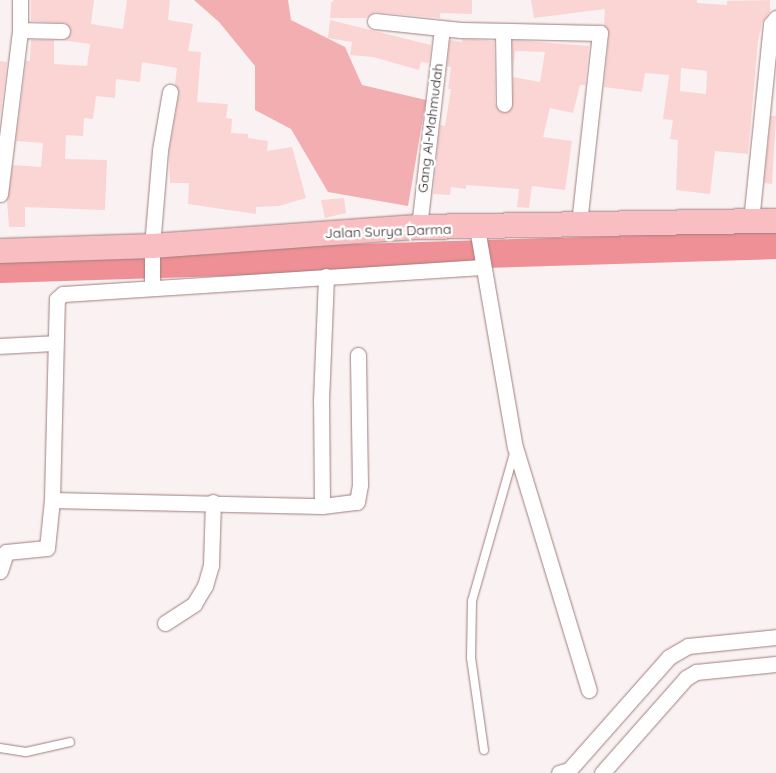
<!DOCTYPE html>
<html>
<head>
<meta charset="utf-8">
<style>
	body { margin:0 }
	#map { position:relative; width:776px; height:773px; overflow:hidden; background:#faf2f2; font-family:Quicksand,sans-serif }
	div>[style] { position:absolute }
	.green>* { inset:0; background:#f2aeb1 }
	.river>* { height:28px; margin:-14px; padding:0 14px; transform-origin:14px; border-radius:14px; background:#ee9095 }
	.building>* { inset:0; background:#fbd4d4 }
	.roads { filter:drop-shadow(0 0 1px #a17e7f) drop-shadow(0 0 1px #a17e7f) }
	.lane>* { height:8px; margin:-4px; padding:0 4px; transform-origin:4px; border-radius:4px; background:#fff }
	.street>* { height:15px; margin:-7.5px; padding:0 7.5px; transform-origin:7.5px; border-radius:7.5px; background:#fff }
	.primary>* { height:24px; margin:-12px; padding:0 12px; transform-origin:12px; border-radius:12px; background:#f8bec1 }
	span { translate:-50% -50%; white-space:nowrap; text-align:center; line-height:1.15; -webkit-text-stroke:5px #fff; paint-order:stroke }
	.street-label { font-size:14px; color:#38292a }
</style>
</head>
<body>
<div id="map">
	<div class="green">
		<div style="clip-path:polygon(194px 0,288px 0,291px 20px,345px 47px,362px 85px,426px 100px,408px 206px,328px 192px,291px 129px,255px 110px,255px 66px,219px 22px)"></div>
	</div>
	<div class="river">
		<div style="left:0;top:269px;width:776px;rotate:-1.77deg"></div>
	</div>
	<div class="building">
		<div style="clip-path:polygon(31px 0,94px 0,91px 24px,123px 29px,127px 0,170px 0,168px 20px,193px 24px,188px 51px,201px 52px,197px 102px,228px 104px,226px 118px,232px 119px,231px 133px,248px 134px,248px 138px,268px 141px,267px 151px,292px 147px,306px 198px,279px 206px,256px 207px,256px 214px,188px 204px,189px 183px,170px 183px,169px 151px,179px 94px,175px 84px,177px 68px,142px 62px,140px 82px,116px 79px,115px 98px,96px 96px,93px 119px,84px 118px,83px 136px,66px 135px,65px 159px,107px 160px,105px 210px,25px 207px,25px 227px,9px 227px,7px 200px,13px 165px,41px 167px,43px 143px,16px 141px,26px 61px,30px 61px,31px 40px,54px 40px,54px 64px,87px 66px,90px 44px,61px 40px,67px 39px,71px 32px,66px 23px,31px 21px)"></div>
		<div style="clip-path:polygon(334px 0,472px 0,472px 14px,440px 13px,440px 18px,375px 12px,366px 18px,330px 18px,331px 3px)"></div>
		<div style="clip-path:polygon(evenodd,531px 0,697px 0,697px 3px,727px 5px,727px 1px,770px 0,770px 11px,762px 23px,758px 41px,748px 154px,715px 151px,710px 194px,676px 190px,678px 140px,670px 139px,673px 120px,663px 119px,669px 75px,645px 73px,642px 92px,604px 87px,609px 34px,604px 25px,605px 9px,534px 18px,531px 0,681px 68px,707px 71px,706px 94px,680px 91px,681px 68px)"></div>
		<div style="clip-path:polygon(330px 20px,431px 45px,429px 63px,421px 62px,419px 70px,373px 57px,350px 55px,352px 42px,328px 38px)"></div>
		<div style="clip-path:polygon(462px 39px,494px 41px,495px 104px,504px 113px,512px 108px,513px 77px,540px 82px,545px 52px,515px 51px,513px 71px,512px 40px,589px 46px,585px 85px,580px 85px,573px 113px,550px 108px,543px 137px,572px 141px,565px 190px,532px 186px,529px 208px,517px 207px,519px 189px,466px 185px,466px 189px,451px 187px,450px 195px,433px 194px,440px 125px,445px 126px,451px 89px,448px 89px,451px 67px,447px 66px,450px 40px,462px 42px)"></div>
		<div style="clip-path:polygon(0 61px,7px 62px,0 117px)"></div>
		<div style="clip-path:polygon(771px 116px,776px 116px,772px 184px,764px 183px)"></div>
		<div style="clip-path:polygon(344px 198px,346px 213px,325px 218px,321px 200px)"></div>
	</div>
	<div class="roads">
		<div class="lane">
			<div style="left:0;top:748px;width:26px;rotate:9deg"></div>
			<div style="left:26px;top:752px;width:45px;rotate:-12.8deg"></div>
			<div style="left:484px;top:750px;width:93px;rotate:-98deg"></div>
			<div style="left:471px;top:658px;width:57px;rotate:-89deg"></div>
			<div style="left:472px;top:601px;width:153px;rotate:-74.1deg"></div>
		</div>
		<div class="street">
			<div style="left:375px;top:21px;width:86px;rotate:6deg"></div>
			<div style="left:461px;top:30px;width:139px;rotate:1.2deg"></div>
			<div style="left:600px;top:33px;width:192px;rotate:96.3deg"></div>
			<div style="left:20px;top:30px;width:42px;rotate:1.4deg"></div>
			<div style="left:503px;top:32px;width:72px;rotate:89.2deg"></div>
			<div style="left:0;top:194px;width:165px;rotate:-83deg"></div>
			<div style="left:20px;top:30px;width:30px;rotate:-90deg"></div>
			<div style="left:751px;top:221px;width:198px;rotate:-84.2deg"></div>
			<div style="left:771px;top:24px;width:8px;rotate:-50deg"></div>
			<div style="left:419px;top:227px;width:199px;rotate:-83.4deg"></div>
			<div style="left:477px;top:228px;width:222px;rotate:80.2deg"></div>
			<div style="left:515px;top:447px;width:254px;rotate:73.1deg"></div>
			<div style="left:152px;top:288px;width:42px;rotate:-90deg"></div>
			<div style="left:152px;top:246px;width:96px;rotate:-85.2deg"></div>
			<div style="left:160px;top:150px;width:59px;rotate:-80.2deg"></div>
			<div style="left:0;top:346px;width:55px;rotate:-3.1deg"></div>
			<div style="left:52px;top:500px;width:270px;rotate:1.3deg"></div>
			<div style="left:322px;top:506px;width:35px;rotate:-7deg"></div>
			<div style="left:357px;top:502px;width:17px;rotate:-80deg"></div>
			<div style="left:360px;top:485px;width:130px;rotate:-90.9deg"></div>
			<div style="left:322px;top:506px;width:105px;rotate:-90.5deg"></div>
			<div style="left:321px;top:401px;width:125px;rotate:-87.7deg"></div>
			<div style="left:0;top:571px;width:20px;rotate:-72deg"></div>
			<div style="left:6px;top:552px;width:41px;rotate:-5.6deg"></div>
			<div style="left:47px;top:548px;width:48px;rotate:-84.1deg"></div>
			<div style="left:52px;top:500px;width:201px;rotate:-88.6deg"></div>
			<div style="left:57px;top:299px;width:8px;rotate:-40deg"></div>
			<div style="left:63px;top:294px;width:420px;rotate:-3.7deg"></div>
			<div style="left:165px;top:623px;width:35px;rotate:-33deg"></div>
			<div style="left:194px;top:604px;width:21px;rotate:-59deg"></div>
			<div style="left:205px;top:586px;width:22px;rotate:-74deg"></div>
			<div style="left:211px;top:565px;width:63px;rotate:-88.2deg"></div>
			<div style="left:559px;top:773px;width:10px;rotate:-17deg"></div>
			<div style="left:569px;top:770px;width:151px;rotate:-48.5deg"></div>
			<div style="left:669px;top:657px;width:22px;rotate:-30deg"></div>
			<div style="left:688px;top:646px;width:88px;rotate:-5.8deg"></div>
			<div style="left:602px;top:773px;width:127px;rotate:-48.5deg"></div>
			<div style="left:686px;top:678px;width:12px;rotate:-31deg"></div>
			<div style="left:696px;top:672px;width:80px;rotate:-5.7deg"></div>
		</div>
		<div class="primary">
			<div style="left:0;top:251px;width:152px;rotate:-1.9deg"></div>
			<div style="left:152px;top:246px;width:268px;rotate:-4.1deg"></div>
			<div style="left:419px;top:227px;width:357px;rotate:-1deg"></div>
		</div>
	</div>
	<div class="street-label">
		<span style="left:430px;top:128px;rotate:-83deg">Gang Al-Mahmudah</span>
		<span style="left:388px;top:231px;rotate:-2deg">Jalan Surya Darma</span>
	</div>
</div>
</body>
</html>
